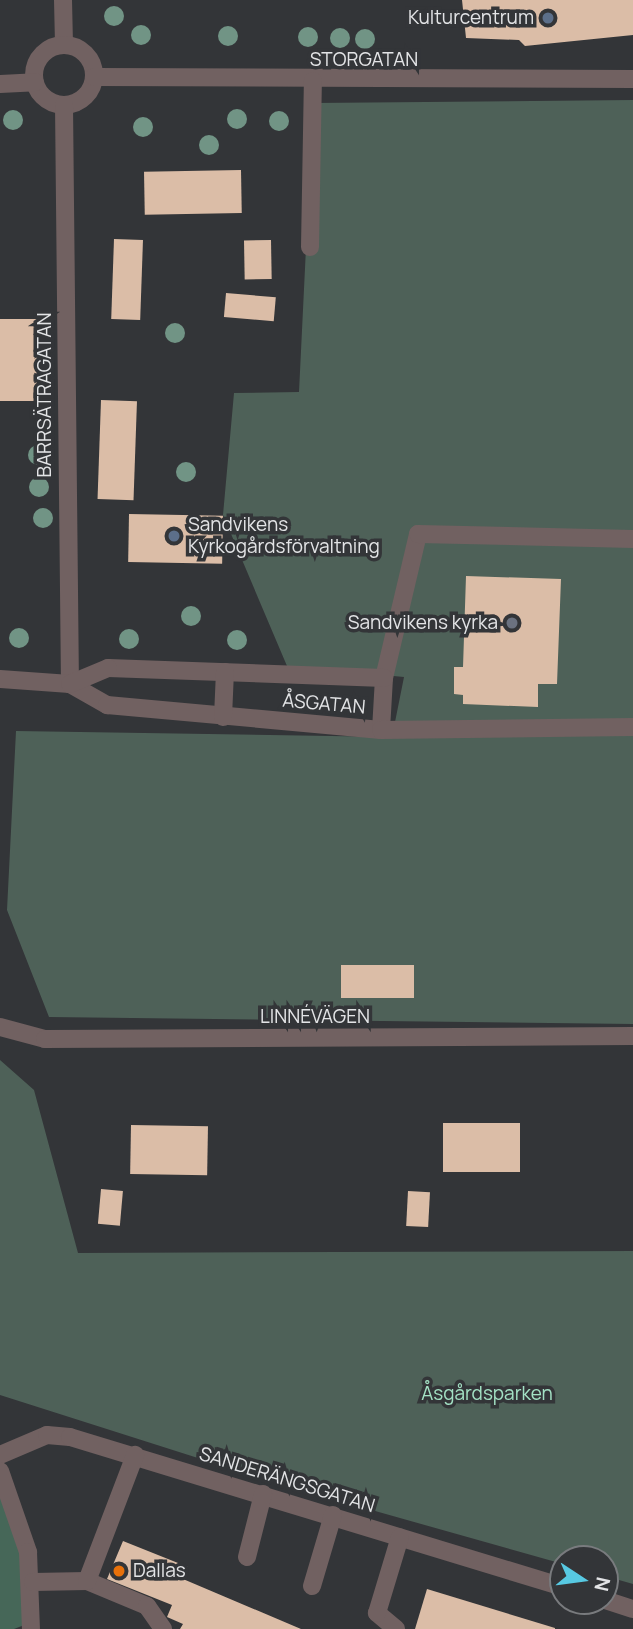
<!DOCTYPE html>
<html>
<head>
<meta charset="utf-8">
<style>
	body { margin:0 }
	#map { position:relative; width:633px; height:1629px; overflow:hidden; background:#333538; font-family:Manrope,sans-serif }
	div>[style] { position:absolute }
	.green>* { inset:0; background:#4e6158 }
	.forest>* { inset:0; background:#466758 }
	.building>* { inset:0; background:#dbbda7; transform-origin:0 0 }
	.minor>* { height:18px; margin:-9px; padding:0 9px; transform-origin:9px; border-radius:9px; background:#716161 }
	.minor>.ring { margin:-9px; padding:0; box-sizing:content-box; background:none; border:18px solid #716161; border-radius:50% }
	.trees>* { width:20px; height:20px; margin:-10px; border-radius:50%; background:#719485 }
	.dots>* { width:19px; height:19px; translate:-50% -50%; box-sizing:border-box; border:4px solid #333538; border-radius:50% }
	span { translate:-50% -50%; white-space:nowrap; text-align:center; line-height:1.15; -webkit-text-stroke:7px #333538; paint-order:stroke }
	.poi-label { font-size:19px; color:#e3e4e6 }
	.right { translate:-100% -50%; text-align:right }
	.left { translate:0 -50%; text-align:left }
	.street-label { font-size:19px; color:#e3e4e6 }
	.park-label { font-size:19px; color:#a3e1c4 }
	.north { position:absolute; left:549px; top:1545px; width:70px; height:70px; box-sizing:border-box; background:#333538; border:2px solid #797b7e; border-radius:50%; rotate:103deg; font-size:19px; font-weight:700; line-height:28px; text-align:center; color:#e3e4e6 }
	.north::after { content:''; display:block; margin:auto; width:24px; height:32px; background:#57c9e2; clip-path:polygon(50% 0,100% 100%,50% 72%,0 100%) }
</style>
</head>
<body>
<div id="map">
	<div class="green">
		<div style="clip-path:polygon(633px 100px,633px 1024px,49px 1017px,7px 910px,16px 731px,392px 737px,404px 677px,287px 666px,223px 515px,234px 393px,299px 392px,313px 103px)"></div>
		<div style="clip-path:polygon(0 1060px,34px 1090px,78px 1253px,633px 1251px,633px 1584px,605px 1576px,605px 1559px,563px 1559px,563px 1564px,283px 1485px,0 1395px)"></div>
	</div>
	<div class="forest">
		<div style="clip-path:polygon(0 1471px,19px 1515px,32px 1622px,14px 1629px,0 1629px)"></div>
	</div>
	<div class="building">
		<div style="clip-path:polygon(462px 0,633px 0,633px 35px,525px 46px,519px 40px,466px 38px)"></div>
		<div style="left:241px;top:170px;width:43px;height:97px;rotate:89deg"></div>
		<div style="left:114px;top:239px;width:29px;height:80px;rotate:2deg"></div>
		<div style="left:271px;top:240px;width:39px;height:27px;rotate:89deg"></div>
		<div style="left:226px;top:293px;width:50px;height:24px;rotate:5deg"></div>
		<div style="left:0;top:319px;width:37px;height:82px"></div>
		<div style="left:101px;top:400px;width:36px;height:99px;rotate:2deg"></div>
		<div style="left:129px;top:514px;width:94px;height:48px;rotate:1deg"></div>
		<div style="clip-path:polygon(466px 576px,561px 579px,557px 684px,538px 684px,538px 707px,463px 704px,463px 695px,454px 694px,454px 667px,463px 667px)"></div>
		<div style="left:341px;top:965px;width:73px;height:33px"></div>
		<div style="left:520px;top:1123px;width:49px;height:77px;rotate:90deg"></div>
		<div style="left:131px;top:1125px;width:77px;height:49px;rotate:1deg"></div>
		<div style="left:101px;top:1189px;width:22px;height:35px;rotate:5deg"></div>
		<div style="left:408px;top:1191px;width:22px;height:35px;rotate:3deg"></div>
		<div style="clip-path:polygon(123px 1541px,188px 1567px,183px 1579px,301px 1629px,180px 1629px,183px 1624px,167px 1617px,172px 1605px,107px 1579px)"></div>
		<div style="clip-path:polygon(427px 1589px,555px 1628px,555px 1629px,415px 1629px)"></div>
	</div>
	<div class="minor">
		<div style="left:63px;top:0;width:45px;rotate:88.7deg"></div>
		<div class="ring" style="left:34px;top:45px;width:42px;height:42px"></div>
		<div style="left:94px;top:77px;width:539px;rotate:0.21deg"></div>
		<div style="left:0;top:84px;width:35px;rotate:-3deg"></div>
		<div style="left:64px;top:105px;width:579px;rotate:89.41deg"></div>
		<div style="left:310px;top:247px;width:166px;rotate:-89deg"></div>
		<div style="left:384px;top:678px;width:148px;rotate:-76.7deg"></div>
		<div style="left:418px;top:534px;width:215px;rotate:1.3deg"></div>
		<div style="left:0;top:679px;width:70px;rotate:4.1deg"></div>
		<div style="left:70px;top:684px;width:43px;rotate:29.6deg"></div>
		<div style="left:107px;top:705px;width:275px;rotate:5.2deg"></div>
		<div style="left:381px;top:730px;width:52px;rotate:-86.7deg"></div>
		<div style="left:384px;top:678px;width:276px;rotate:-177.9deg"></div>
		<div style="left:108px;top:668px;width:41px;rotate:157.2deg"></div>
		<div style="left:223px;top:717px;width:45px;rotate:-87.5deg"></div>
		<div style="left:381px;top:730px;width:252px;rotate:-0.7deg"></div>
		<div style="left:0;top:1027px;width:47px;rotate:14.9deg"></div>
		<div style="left:45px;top:1039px;width:588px;rotate:-0.29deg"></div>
		<div style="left:0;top:1455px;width:51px;rotate:-23.1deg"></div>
		<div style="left:47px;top:1435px;width:23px;rotate:5deg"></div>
		<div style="left:70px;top:1437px;width:515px;rotate:16.92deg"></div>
		<div style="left:0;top:1471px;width:86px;rotate:70.9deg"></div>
		<div style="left:28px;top:1552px;width:77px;rotate:87.8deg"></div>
		<div style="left:247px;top:1557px;width:65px;rotate:-75.7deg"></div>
		<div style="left:87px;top:1581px;width:65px;rotate:22.6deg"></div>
		<div style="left:147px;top:1606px;width:28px;rotate:55deg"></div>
		<div style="left:33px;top:1582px;width:54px;rotate:-1.1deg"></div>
		<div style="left:87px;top:1581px;width:135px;rotate:-69.1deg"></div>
		<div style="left:312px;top:1586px;width:74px;rotate:-73.5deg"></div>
		<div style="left:605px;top:1600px;width:29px;rotate:18deg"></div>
		<div style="left:396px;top:1629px;width:25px;rotate:-140deg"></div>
		<div style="left:377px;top:1613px;width:79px;rotate:-73.2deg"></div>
	</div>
	<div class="trees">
		<div style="left:114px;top:16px"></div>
		<div style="left:141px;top:35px"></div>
		<div style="left:228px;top:36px"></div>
		<div style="left:308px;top:37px"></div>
		<div style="left:340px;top:38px"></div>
		<div style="left:365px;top:39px"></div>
		<div style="left:237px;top:119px"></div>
		<div style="left:13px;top:120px"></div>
		<div style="left:279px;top:121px"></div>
		<div style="left:143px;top:127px"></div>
		<div style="left:209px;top:145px"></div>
		<div style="left:175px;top:333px"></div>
		<div style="left:38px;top:455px"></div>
		<div style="left:186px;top:472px"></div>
		<div style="left:39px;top:487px"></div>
		<div style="left:43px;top:518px"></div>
		<div style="left:191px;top:616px"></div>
		<div style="left:19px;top:638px"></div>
		<div style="left:129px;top:639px"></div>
		<div style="left:237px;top:640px"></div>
	</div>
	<div class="dots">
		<div style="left:548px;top:18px;background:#5c6f8a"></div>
		<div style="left:174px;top:536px;background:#5c6f8a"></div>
		<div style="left:512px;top:623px;background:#6b7280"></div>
		<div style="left:119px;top:1571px;background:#e8710a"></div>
	</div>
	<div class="poi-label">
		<span class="right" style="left:534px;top:18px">Kulturcentrum</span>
		<span class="left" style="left:188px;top:536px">Sandvikens<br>Kyrkogårdsförvaltning</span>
		<span class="right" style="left:498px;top:623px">Sandvikens kyrka</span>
		<span class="left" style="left:133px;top:1571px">Dallas</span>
	</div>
	<div class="street-label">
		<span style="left:364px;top:60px">STORGATAN</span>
		<span style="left:45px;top:395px;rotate:-90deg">BARRSÄTRAGATAN</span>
		<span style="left:324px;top:704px;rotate:5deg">ÅSGATAN</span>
		<span style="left:315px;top:1017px">LINNÉVÄGEN</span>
		<span style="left:287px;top:1480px;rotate:17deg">SANDERÄNGSGATAN</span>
	</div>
	<div class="park-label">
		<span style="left:487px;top:1394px">Åsgårdsparken</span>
	</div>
	<div class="north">N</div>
</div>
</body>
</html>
